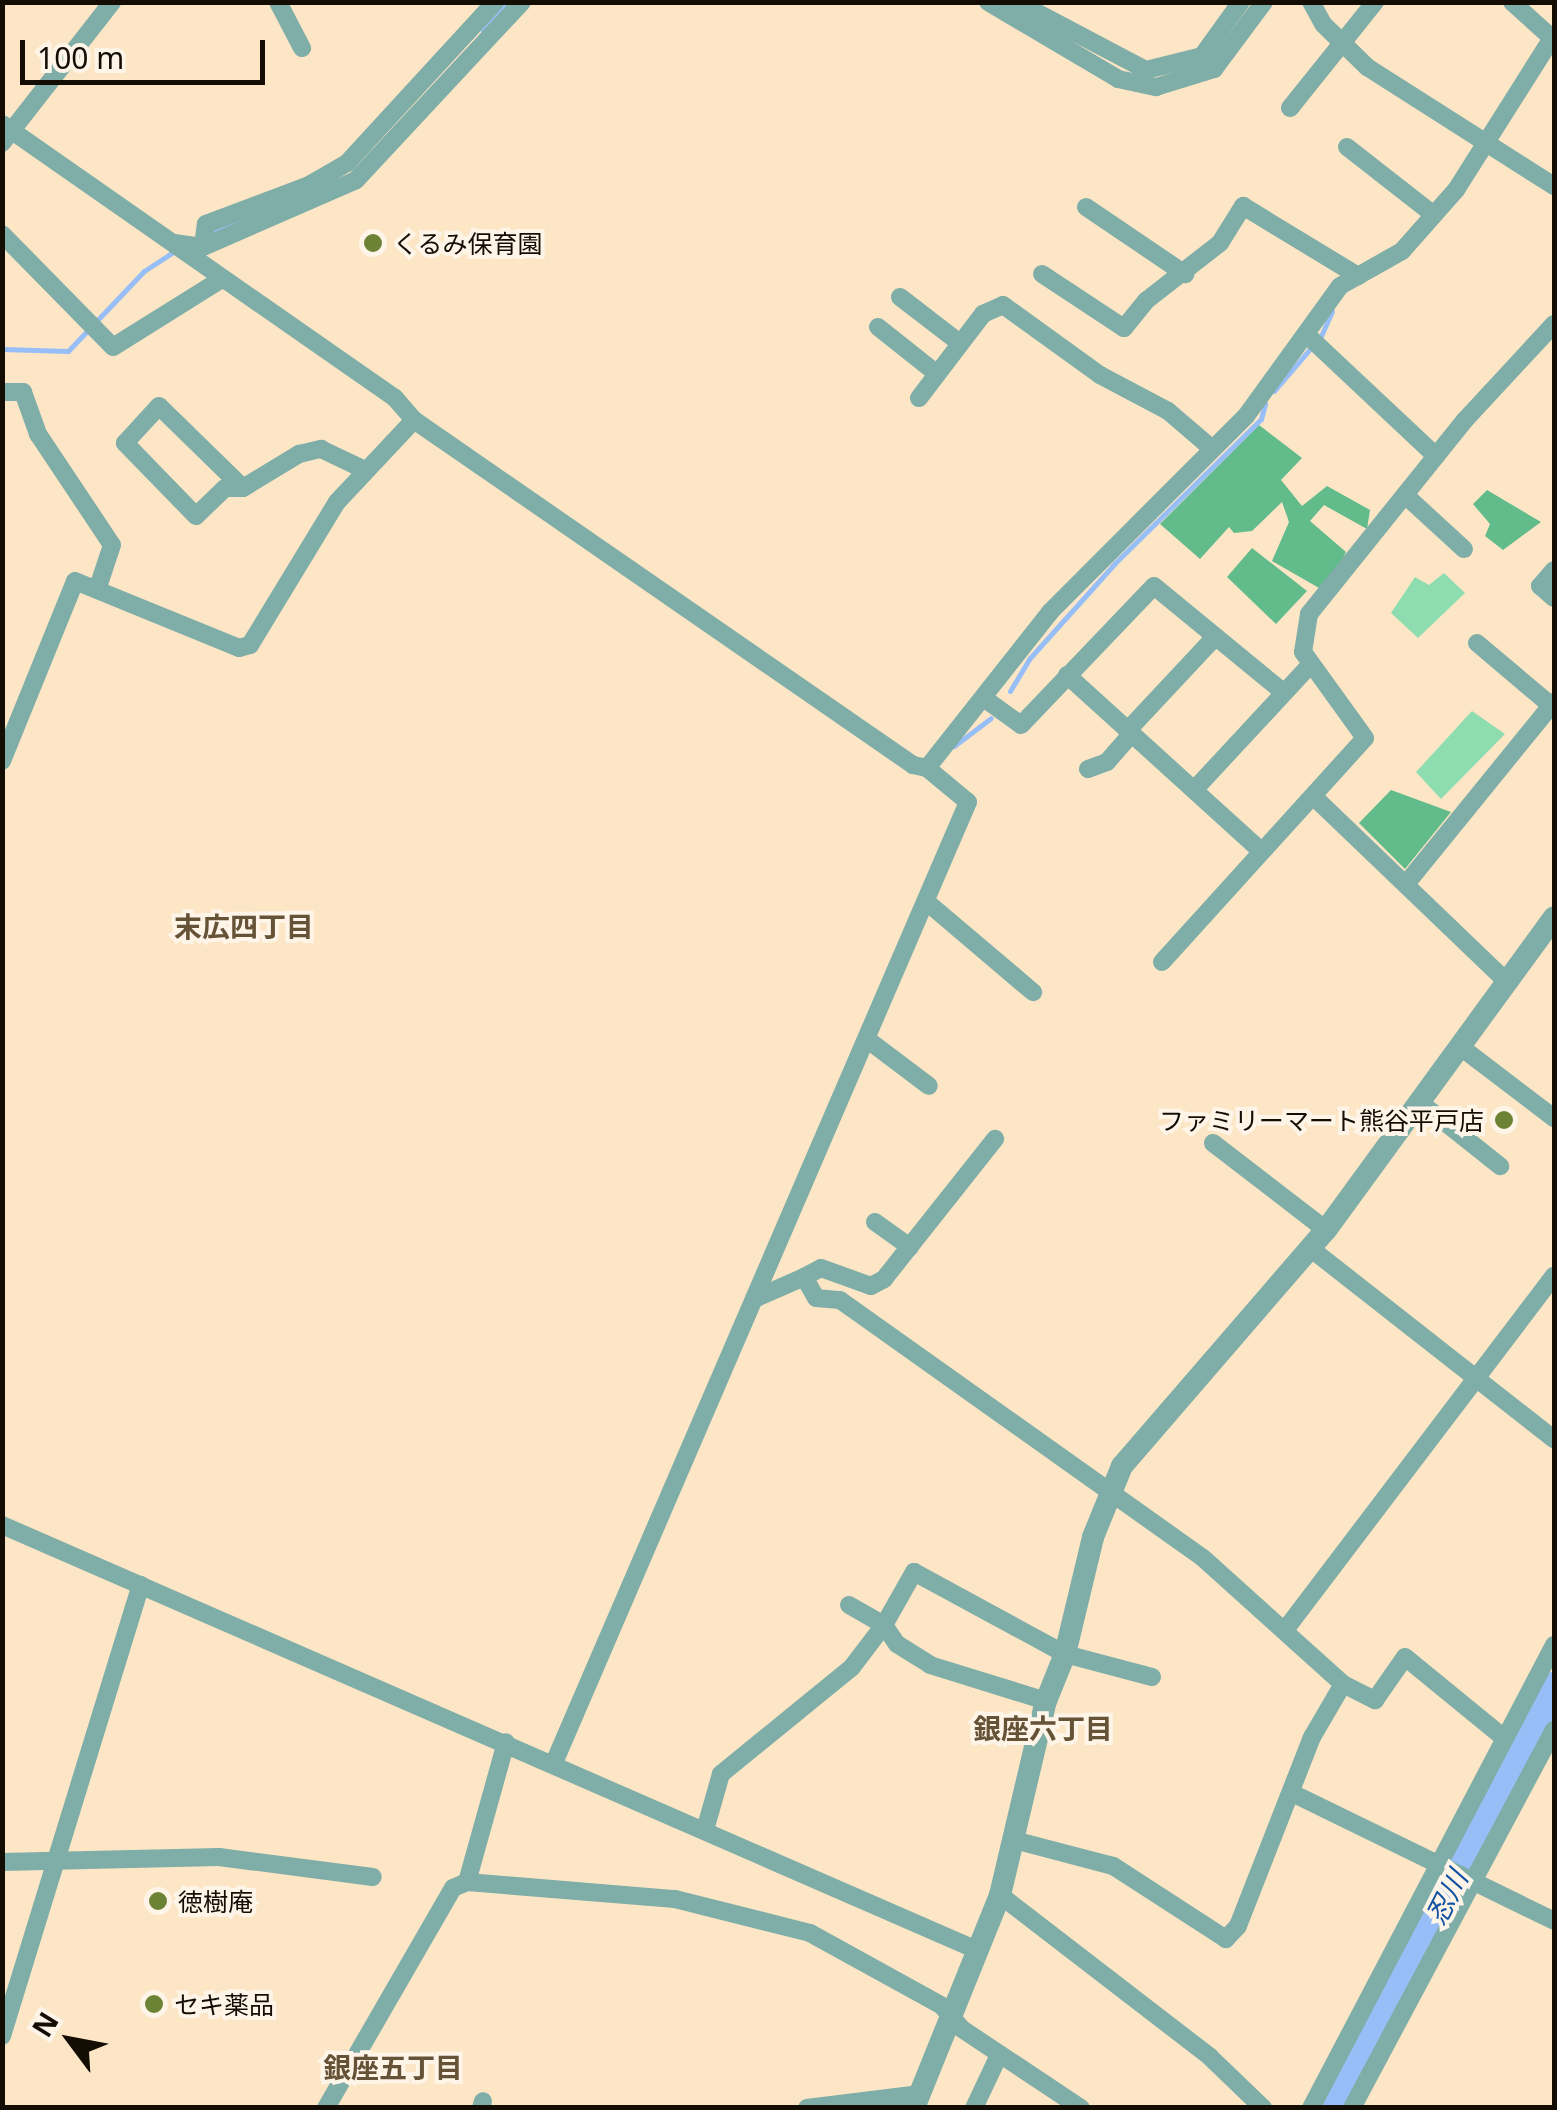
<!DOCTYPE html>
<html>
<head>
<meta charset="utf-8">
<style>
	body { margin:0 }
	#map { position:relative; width:1557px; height:2110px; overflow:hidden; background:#fce6c6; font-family:"Noto Sans","Noto Sans JP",sans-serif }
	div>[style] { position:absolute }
	.green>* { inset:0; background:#8dddb0 }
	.forest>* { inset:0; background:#61bb8b }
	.stream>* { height:5px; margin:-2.5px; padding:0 2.5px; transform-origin:2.5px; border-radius:2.5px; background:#97bef6 }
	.river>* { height:30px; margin:-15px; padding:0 15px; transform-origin:15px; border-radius:15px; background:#97bef6 }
	.minor>* { height:18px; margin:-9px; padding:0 9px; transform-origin:9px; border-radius:9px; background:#7fada7 }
	.tertiary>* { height:22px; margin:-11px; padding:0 11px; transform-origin:11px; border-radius:11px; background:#7fada7 }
	.dots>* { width:28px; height:28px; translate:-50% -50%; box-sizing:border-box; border:5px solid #fef5e8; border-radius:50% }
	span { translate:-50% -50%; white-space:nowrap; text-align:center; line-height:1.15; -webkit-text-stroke:8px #fef5e8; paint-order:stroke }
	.poi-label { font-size:25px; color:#140d04 }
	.left { translate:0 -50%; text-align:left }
	.right { translate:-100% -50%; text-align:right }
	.neighbourhood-label { font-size:28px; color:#655237; font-weight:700 }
	.water-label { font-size:28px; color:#1352a1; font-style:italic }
	.frame { position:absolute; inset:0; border:5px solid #140d04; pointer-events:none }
	.north { position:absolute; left:20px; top:1990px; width:100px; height:100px; -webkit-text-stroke:8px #fef5e8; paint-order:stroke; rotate:302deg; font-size:28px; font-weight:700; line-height:40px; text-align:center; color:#140d04 }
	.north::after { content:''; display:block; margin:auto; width:35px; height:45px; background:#140d04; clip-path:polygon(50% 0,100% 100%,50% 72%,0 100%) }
	.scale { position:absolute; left:20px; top:40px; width:245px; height:45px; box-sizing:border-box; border:5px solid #140d04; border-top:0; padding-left:12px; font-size:30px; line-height:35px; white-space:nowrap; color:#140d04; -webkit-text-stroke:8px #fef5e8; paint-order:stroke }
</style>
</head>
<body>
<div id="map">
	<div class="green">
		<div style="clip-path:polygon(1444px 573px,1465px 593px,1418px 638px,1391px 613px,1415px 577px,1429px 585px)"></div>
		<div style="clip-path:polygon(1472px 711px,1505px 734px,1441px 799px,1416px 772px)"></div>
	</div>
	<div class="forest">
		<div style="clip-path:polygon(1259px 425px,1302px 458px,1281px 480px,1302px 506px,1327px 486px,1370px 510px,1367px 529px,1324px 505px,1310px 521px,1346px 552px,1326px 592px,1272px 561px,1289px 522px,1282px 502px,1252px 531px,1234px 533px,1229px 527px,1200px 559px,1160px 524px)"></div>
		<div style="clip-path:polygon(1487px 490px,1541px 522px,1503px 550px,1485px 536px,1490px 524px,1473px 504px)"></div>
		<div style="clip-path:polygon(1252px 548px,1307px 591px,1276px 624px,1227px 577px)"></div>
		<div style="clip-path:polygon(1391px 790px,1451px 812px,1405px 869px,1359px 823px)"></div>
	</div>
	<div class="stream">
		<div style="left:483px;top:31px;width:39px;rotate:-48deg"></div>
		<div style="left:215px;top:231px;width:42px;rotate:-21deg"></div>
		<div style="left:1321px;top:336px;width:27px;rotate:-66deg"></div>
		<div style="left:2px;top:349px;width:66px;rotate:1.7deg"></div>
		<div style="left:68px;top:351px;width:110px;rotate:-46.5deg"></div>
		<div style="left:144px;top:271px;width:35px;rotate:-33deg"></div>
		<div style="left:1274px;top:391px;width:54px;rotate:-49.5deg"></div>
		<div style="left:1010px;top:691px;width:37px;rotate:-59deg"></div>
		<div style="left:1029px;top:659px;width:129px;rotate:-48.1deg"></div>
		<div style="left:1115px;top:563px;width:205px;rotate:-44.6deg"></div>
		<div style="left:1261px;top:419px;width:16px;rotate:-75deg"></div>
		<div style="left:954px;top:746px;width:46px;rotate:-37.1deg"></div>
	</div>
	<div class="river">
		<div style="left:1337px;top:2108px;width:474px;rotate:-62.7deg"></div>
	</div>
	<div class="minor">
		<div style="left:278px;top:2px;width:52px;rotate:62.4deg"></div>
		<div style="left:988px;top:2px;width:151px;rotate:30.6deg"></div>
		<div style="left:1118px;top:79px;width:39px;rotate:12deg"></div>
		<div style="left:1156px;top:87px;width:61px;rotate:-17.2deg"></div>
		<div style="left:1214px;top:69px;width:84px;rotate:-53.3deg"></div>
		<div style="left:1017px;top:2px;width:146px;rotate:27.8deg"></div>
		<div style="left:1146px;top:70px;width:58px;rotate:-14deg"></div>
		<div style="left:1202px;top:56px;width:67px;rotate:-54.2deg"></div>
		<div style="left:1311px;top:2px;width:25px;rotate:61deg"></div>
		<div style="left:1323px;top:24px;width:62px;rotate:44.3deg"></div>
		<div style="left:1367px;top:67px;width:222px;rotate:32.5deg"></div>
		<div style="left:1512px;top:2px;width:57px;rotate:42.1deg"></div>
		<div style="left:1290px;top:108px;width:136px;rotate:-51.3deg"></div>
		<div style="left:2px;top:124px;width:478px;rotate:34.9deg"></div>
		<div style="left:394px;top:397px;width:30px;rotate:49deg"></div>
		<div style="left:414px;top:420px;width:607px;rotate:34.66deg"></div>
		<div style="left:913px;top:765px;width:14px;rotate:12deg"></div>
		<div style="left:927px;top:768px;width:53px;rotate:39.7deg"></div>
		<div style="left:968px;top:802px;width:1046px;rotate:113.31deg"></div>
		<div style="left:2px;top:143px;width:179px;rotate:-52deg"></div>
		<div style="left:1347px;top:147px;width:110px;rotate:38deg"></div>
		<div style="left:1086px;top:207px;width:120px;rotate:34.1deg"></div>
		<div style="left:2px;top:234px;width:158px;rotate:45.5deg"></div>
		<div style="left:113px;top:347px;width:128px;rotate:-32deg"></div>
		<div style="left:174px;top:243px;width:29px;rotate:8deg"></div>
		<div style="left:203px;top:247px;width:167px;rotate:-23.6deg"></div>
		<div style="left:356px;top:180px;width:243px;rotate:-47deg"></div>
		<div style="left:203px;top:247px;width:23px;rotate:-83deg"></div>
		<div style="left:206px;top:224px;width:110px;rotate:-20.7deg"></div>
		<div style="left:309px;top:185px;width:44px;rotate:-30.1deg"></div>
		<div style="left:347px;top:163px;width:219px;rotate:-47.4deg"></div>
		<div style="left:1042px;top:274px;width:98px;rotate:33.4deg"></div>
		<div style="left:1124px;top:328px;width:36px;rotate:-51deg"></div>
		<div style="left:1147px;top:300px;width:93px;rotate:-38deg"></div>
		<div style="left:1220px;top:243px;width:44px;rotate:-58.1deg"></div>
		<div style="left:1243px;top:206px;width:135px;rotate:31.3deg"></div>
		<div style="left:900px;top:297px;width:76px;rotate:37.5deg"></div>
		<div style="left:878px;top:327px;width:74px;rotate:38.4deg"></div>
		<div style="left:1307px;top:335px;width:177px;rotate:43.2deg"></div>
		<div style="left:2px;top:392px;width:21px"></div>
		<div style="left:23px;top:392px;width:45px;rotate:70.3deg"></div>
		<div style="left:38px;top:434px;width:133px;rotate:56.3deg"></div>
		<div style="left:112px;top:545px;width:47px;rotate:108.4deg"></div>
		<div style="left:919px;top:398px;width:106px;rotate:-52.7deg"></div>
		<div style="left:983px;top:314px;width:22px;rotate:-24deg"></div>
		<div style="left:1003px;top:305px;width:120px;rotate:35.8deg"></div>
		<div style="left:1100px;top:375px;width:77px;rotate:27.9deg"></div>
		<div style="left:1168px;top:411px;width:54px;rotate:40.5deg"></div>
		<div style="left:243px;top:488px;width:18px;rotate:180deg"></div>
		<div style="left:225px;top:488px;width:40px;rotate:136deg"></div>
		<div style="left:196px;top:516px;width:102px;rotate:-134.2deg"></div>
		<div style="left:125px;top:443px;width:50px;rotate:-47.4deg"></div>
		<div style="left:159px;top:406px;width:117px;rotate:44.3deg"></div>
		<div style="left:243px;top:488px;width:66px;rotate:-31.3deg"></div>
		<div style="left:299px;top:454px;width:23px;rotate:-13deg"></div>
		<div style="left:321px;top:449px;width:49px;rotate:25.5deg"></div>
		<div style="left:1405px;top:495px;width:80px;rotate:42.5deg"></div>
		<div style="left:1554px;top:570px;width:21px;rotate:131deg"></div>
		<div style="left:1540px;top:586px;width:18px;rotate:41deg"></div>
		<div style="left:1477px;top:643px;width:101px;rotate:40.2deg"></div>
		<div style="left:1067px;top:675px;width:262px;rotate:42.2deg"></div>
		<div style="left:985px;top:699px;width:44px;rotate:35.8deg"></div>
		<div style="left:1021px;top:725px;width:192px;rotate:-46.3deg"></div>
		<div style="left:1154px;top:586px;width:167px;rotate:39.4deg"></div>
		<div style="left:1128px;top:730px;width:127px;rotate:-46.9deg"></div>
		<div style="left:2px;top:761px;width:194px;rotate:-67.9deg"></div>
		<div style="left:75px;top:581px;width:177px;rotate:22.2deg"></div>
		<div style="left:239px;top:648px;width:11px;rotate:-15deg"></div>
		<div style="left:250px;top:645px;width:167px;rotate:-58.7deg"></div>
		<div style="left:337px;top:502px;width:112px;rotate:-46.8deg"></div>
		<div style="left:927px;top:768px;width:199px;rotate:-51.7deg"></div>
		<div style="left:1050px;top:612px;width:277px;rotate:-45deg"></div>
		<div style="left:1246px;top:416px;width:160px;rotate:-54.1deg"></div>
		<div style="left:1340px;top:286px;width:71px;rotate:-29.4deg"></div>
		<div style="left:1402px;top:251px;width:81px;rotate:-48.5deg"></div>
		<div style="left:1456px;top:190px;width:180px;rotate:-57.7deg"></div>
		<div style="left:1088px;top:769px;width:20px;rotate:-20deg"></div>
		<div style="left:1107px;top:762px;width:37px;rotate:-49deg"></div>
		<div style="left:1194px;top:790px;width:171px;rotate:-47.1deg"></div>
		<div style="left:1313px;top:796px;width:270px;rotate:43.8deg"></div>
		<div style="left:1406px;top:884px;width:235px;rotate:-50.9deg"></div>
		<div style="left:928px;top:903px;width:138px;rotate:40.3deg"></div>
		<div style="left:1162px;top:962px;width:302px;rotate:-47.8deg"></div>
		<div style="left:1365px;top:738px;width:106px;rotate:-125.8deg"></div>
		<div style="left:1303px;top:652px;width:38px;rotate:-81deg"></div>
		<div style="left:1309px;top:614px;width:249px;rotate:-51.2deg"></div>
		<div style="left:1465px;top:420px;width:131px;rotate:-47.2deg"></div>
		<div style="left:868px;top:1040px;width:76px;rotate:37deg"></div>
		<div style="left:1462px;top:1048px;width:116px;rotate:37.3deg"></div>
		<div style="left:1422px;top:1104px;width:100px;rotate:38.5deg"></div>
		<div style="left:1213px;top:1143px;width:143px;rotate:37.6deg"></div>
		<div style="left:875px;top:1222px;width:43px;rotate:35.5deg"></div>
		<div style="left:1310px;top:1248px;width:310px;rotate:38.1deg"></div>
		<div style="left:804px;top:1277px;width:19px;rotate:-28deg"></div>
		<div style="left:821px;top:1268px;width:53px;rotate:19.8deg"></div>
		<div style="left:871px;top:1286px;width:15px;rotate:-28deg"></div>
		<div style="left:884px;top:1279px;width:179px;rotate:-51.6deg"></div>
		<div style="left:754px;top:1299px;width:55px;rotate:-23.7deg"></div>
		<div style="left:804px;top:1277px;width:24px;rotate:60deg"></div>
		<div style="left:816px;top:1298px;width:24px;rotate:5deg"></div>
		<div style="left:840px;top:1300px;width:445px;rotate:35.4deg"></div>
		<div style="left:1203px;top:1558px;width:188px;rotate:42deg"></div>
		<div style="left:1343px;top:1684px;width:61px;rotate:120.3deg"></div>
		<div style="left:1312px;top:1737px;width:203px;rotate:111.4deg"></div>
		<div style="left:1238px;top:1926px;width:18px;rotate:133deg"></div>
		<div style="left:1226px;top:1939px;width:135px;rotate:-147.1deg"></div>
		<div style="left:1113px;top:1866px;width:102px;rotate:-165.3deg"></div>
		<div style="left:2px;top:1525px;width:1066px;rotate:23.56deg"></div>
		<div style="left:849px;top:1605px;width:40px;rotate:29.7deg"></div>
		<div style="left:884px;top:1625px;width:61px;rotate:-60.5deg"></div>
		<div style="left:914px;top:1572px;width:172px;rotate:28.5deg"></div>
		<div style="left:1065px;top:1654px;width:90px;rotate:14.8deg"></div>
		<div style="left:1285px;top:1630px;width:445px;rotate:-52.8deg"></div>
		<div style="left:1343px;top:1684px;width:36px;rotate:27deg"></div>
		<div style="left:1375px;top:1700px;width:52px;rotate:-55.1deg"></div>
		<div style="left:1405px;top:1657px;width:128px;rotate:39.3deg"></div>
		<div style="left:1292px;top:1793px;width:292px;rotate:26deg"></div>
		<div style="left:705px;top:1830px;width:58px;rotate:-74.1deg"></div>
		<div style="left:721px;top:1774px;width:169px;rotate:-39.2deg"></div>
		<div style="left:852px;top:1667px;width:53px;rotate:-52.7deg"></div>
		<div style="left:884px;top:1625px;width:23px;rotate:56deg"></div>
		<div style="left:897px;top:1644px;width:39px;rotate:32deg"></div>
		<div style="left:930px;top:1665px;width:121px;rotate:17.2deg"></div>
		<div style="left:2px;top:1862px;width:217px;rotate:-1.3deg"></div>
		<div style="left:219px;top:1857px;width:155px;rotate:7.4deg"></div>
		<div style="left:467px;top:1882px;width:145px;rotate:-74.4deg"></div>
		<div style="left:1000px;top:1895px;width:265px;rotate:37.6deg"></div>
		<div style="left:1210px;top:2057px;width:74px;rotate:43.9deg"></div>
		<div style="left:2px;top:2036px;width:472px;rotate:-72.9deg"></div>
		<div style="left:326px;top:2108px;width:254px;rotate:-60deg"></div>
		<div style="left:453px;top:1888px;width:15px;rotate:-23deg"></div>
		<div style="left:467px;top:1882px;width:209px;rotate:4.7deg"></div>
		<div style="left:675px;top:1899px;width:139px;rotate:14.1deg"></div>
		<div style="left:810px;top:1933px;width:151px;rotate:28.9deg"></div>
		<div style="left:942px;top:2006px;width:30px;rotate:49deg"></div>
		<div style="left:962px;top:2029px;width:143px;rotate:33.6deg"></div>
		<div style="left:481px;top:2108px;width:7px;rotate:-74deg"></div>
		<div style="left:807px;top:2108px;width:114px;rotate:-7.1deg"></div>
		<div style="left:974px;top:2108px;width:59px;rotate:-64.7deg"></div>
		<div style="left:1311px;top:2108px;width:523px;rotate:-62.31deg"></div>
		<div style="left:1352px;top:2108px;width:429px;rotate:-61.9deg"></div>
	</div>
	<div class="tertiary">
		<div style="left:914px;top:2108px;width:230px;rotate:-68deg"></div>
		<div style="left:1000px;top:1895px;width:199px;rotate:-76.7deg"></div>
		<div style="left:1046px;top:1701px;width:51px;rotate:-68deg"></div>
		<div style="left:1065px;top:1654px;width:120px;rotate:-76.5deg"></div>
		<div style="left:1093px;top:1537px;width:77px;rotate:-67.8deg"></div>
		<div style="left:1122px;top:1466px;width:312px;rotate:-49.2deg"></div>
		<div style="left:1326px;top:1230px;width:387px;rotate:-53.9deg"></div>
	</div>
	<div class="dots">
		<div style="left:373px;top:243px;background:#6c8335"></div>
		<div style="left:1504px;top:1120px;background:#6c8335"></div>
		<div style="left:158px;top:1901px;background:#6c8335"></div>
		<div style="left:154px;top:2004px;background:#6c8335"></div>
	</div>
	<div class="poi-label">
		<span class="left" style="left:393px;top:243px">くるみ保育園</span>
		<span class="right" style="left:1484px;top:1120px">ファミリーマート熊谷平戸店</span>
		<span class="left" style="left:178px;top:1901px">徳樹庵</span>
		<span class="left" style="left:174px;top:2004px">セキ薬品</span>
	</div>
	<div class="neighbourhood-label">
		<span style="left:244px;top:926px">末広四丁目</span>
		<span style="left:1043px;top:1728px">銀座六丁目</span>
		<span style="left:393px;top:2067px">銀座五丁目</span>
	</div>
	<div class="water-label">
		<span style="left:1446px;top:1897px;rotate:-63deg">忍川</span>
	</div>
	<div class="frame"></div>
	<div class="north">N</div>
	<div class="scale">100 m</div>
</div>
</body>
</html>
